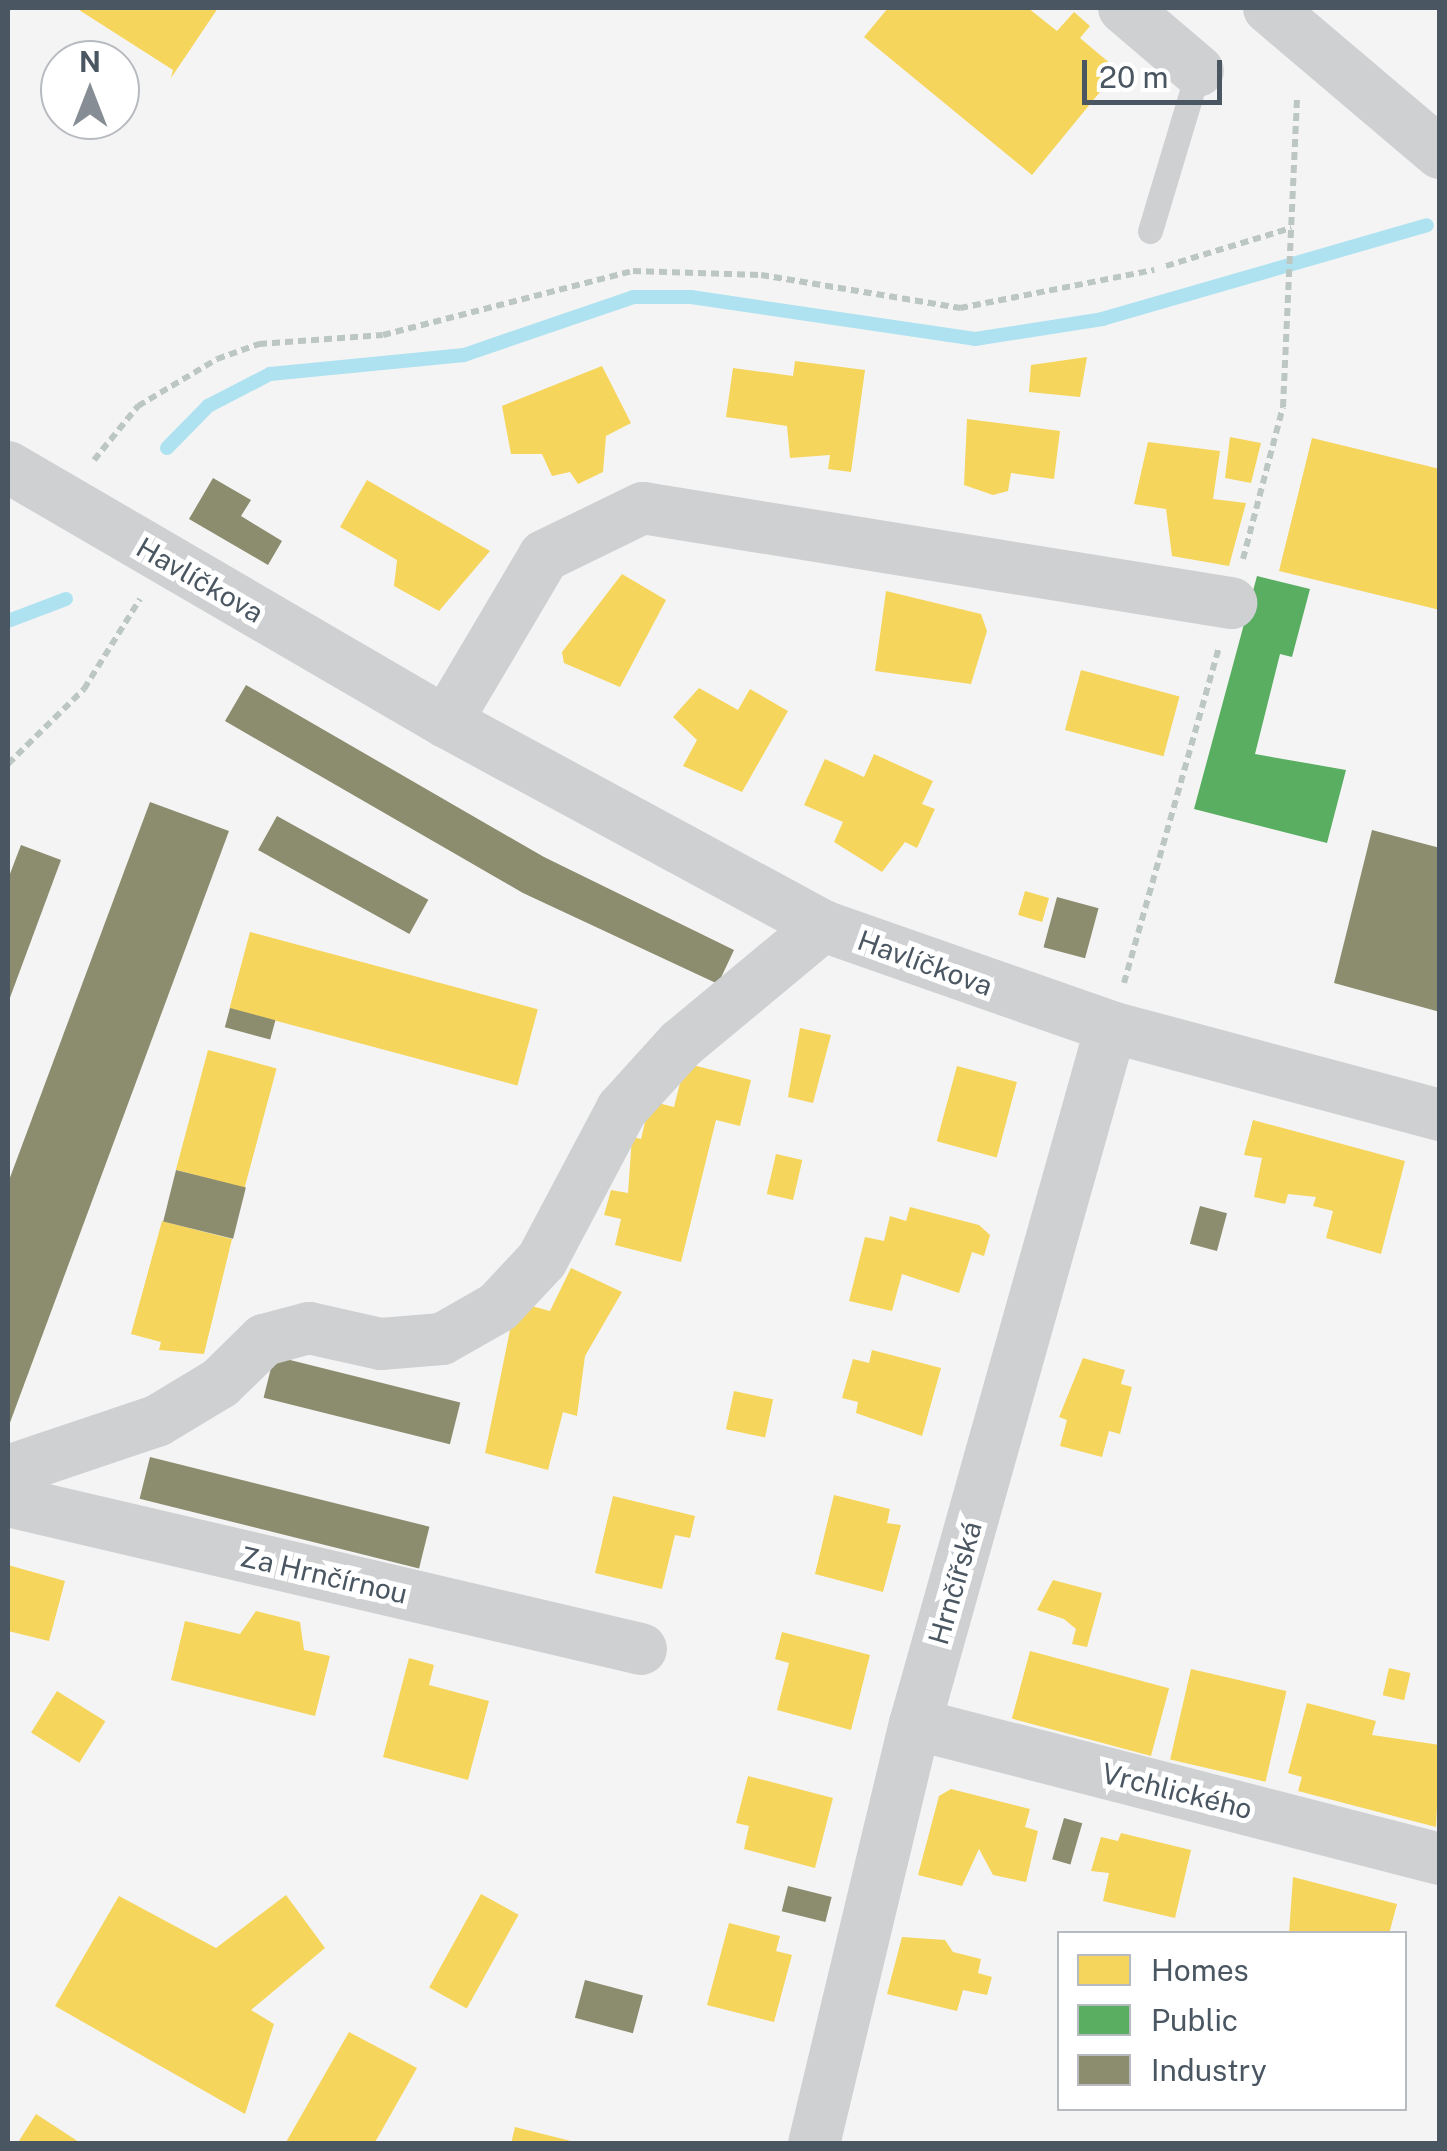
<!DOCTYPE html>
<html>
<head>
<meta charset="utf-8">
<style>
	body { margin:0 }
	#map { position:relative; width:1447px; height:2151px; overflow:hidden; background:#f4f4f4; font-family:"Public Sans",sans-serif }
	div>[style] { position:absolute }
	.homes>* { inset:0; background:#f6d55c; transform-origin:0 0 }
	.public>* { inset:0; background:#5aae61 }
	.industry>* { inset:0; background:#8c8c6e; transform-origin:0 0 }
	.stream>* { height:14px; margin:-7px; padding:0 7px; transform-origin:7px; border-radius:7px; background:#aee2f0 }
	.path>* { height:6px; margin-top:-3px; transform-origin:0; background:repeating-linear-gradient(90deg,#bcc7c4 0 8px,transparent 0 13px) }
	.lane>* { height:25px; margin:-12.5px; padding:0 12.5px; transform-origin:12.5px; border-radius:12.5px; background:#ced0d2 }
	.street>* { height:52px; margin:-26px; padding:0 26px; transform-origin:26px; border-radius:26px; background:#ced0d2 }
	span { translate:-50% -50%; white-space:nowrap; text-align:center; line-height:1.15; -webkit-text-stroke:10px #fff; paint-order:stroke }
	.street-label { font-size:28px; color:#4a5661 }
	.frame { position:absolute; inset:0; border:10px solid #4a5661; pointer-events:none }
	.legend { position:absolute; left:1057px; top:1931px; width:350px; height:180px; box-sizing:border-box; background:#fff; border:2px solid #b7bbc0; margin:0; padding:12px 18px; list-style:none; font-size:30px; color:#4a5661 }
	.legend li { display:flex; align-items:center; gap:20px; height:50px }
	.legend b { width:50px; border:2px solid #b7bbc0 }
	.north { position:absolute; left:40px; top:40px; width:100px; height:100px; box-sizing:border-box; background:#fff; border:2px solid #b7bbc0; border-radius:50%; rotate:0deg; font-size:28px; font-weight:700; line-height:40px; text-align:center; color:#4a5661 }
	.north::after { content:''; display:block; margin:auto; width:35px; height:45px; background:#868d94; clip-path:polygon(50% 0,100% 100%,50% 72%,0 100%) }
	.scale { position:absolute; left:1082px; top:60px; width:140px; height:45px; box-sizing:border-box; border:5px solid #4a5661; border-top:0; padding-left:12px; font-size:30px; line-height:35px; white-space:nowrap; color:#4a5661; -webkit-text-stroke:8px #fff; paint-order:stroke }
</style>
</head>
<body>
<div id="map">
	<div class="homes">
		<div style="clip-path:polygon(76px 8px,218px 8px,171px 78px,173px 70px)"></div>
		<div style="clip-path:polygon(888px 8px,1028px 8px,1057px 31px,1074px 12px,1090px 26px,1080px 38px,1118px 70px,1032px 175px,864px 37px)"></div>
		<div style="clip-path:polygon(1087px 357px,1080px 397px,1029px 392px,1031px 365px)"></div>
		<div style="clip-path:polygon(795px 361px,865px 370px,851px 472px,828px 469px,830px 455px,790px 458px,787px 426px,726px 417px,733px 368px,793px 376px)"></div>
		<div style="clip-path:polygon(602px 366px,631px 423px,606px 436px,603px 472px,578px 484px,570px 472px,552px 476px,542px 454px,511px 454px,502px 406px)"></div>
		<div style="clip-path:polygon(967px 419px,1060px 431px,1054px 479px,1011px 473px,1008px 491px,993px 495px,964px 485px)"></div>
		<div style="clip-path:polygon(1230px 437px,1261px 443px,1251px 483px,1225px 478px)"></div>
		<div style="clip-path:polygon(1312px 438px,1440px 469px,1440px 610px,1279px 571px)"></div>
		<div style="clip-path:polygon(1148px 442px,1220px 451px,1213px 499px,1246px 503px,1229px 566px,1172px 556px,1166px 509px,1134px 504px)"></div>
		<div style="clip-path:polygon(367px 480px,490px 551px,439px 611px,394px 586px,397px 560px,340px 527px)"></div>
		<div style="clip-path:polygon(622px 574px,666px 600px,620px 687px,564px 663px,562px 652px)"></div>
		<div style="clip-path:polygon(886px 591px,981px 614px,987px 631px,971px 684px,875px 671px)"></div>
		<div style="left:1081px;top:670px;width:102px;height:62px;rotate:15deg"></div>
		<div style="clip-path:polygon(699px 688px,738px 710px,750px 689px,788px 711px,742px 792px,683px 766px,697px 740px,673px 717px)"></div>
		<div style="clip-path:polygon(874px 754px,933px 781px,922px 804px,935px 809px,917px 848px,905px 842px,882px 872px,834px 842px,843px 822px,804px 805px,825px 759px,864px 777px)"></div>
		<div style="left:1025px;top:891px;width:25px;height:25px;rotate:16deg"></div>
		<div style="left:250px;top:932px;width:298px;height:79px;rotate:15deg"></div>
		<div style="clip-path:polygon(800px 1028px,831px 1035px,813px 1103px,788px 1097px)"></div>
		<div style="left:208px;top:1050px;width:71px;height:124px;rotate:15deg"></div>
		<div style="clip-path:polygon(685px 1063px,751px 1080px,740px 1126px,716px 1120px,681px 1262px,615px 1245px,621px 1219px,604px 1215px,611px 1190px,628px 1193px,632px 1137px,641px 1139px,650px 1101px,674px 1107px)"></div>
		<div style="left:957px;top:1066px;width:62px;height:78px;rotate:15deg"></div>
		<div style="clip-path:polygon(1253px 1120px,1405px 1161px,1381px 1254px,1326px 1238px,1333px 1211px,1313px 1206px,1316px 1197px,1288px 1194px,1285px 1204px,1254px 1197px,1262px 1158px,1244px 1155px)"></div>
		<div style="left:776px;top:1154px;width:27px;height:41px;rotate:13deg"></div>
		<div style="clip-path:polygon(910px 1207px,979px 1225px,990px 1235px,984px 1256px,972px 1252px,959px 1293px,902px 1274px,892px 1311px,849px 1301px,865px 1237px,884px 1241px,890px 1216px,906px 1221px)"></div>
		<div style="clip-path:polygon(162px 1221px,232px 1239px,204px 1354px,159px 1350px,161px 1342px,131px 1334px)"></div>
		<div style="clip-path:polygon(571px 1268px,622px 1292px,585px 1356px,577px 1416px,563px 1412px,548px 1470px,485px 1453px,510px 1330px,524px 1304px,550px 1311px)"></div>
		<div style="clip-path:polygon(872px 1350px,941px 1368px,922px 1436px,856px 1413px,858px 1402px,842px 1398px,853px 1359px,869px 1363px)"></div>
		<div style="clip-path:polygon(1083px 1358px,1125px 1370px,1121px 1384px,1132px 1387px,1120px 1434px,1109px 1431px,1102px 1457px,1060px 1446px,1067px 1420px,1059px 1417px)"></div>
		<div style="left:734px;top:1391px;width:40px;height:39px;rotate:12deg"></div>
		<div style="clip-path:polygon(834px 1495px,890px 1509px,887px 1523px,901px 1525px,883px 1592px,815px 1574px)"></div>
		<div style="clip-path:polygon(613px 1496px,695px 1516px,690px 1538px,675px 1535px,662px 1589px,595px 1573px)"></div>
		<div style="clip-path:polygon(8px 1565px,65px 1581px,49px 1641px,8px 1631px)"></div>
		<div style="clip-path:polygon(1053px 1580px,1102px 1593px,1087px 1647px,1072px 1644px,1076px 1629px,1064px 1619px,1037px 1610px)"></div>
		<div style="clip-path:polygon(256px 1611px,300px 1622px,304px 1650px,330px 1656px,315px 1716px,171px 1680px,185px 1621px,240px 1634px)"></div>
		<div style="clip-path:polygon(782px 1632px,870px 1655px,851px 1730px,777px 1710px,789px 1663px,775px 1659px)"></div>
		<div style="left:1030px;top:1651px;width:144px;height:70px;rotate:15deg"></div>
		<div style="clip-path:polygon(409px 1658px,434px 1665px,429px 1685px,489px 1701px,468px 1780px,383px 1757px)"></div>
		<div style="left:1389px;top:1668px;width:22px;height:28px;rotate:13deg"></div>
		<div style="left:1191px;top:1669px;width:98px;height:93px;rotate:13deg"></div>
		<div style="left:57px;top:1691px;width:57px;height:49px;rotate:32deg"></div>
		<div style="clip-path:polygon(1307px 1703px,1376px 1721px,1372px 1735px,1440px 1745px,1436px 1827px,1298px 1791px,1302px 1777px,1288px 1773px)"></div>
		<div style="clip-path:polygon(748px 1776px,833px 1798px,815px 1868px,744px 1849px,749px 1826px,736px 1823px)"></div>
		<div style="clip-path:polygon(951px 1789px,1030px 1809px,1025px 1827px,1038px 1831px,1026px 1882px,993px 1875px,979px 1849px,962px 1886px,918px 1875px,939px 1796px)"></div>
		<div style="clip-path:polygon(1121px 1833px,1191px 1850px,1175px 1918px,1103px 1901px,1109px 1873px,1091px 1871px,1101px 1837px,1118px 1841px)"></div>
		<div style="clip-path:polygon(1293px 1877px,1397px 1904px,1389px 1934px,1289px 1934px)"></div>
		<div style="left:481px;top:1894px;width:43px;height:107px;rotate:29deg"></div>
		<div style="clip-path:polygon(286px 1895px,325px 1948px,251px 2010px,274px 2024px,245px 2114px,55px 2006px,119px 1896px,216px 1948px)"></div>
		<div style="clip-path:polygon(729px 1923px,780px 1936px,776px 1951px,792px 1955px,774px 2022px,707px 2005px)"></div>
		<div style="clip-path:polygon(902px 1937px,945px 1940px,953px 1952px,981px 1959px,978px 1973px,992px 1977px,987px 1995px,963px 1990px,957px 2011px,887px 1994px)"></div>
		<div style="clip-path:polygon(349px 2032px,417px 2068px,374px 2144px,285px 2144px)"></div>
		<div style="clip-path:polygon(36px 2114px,82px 2144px,17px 2144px)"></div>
		<div style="clip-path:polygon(515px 2127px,575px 2142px,575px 2144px,511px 2144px)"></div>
	</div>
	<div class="public">
		<div style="clip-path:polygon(1257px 576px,1310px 589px,1292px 657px,1280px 654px,1255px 754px,1346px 770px,1327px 843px,1194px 809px)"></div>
	</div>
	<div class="industry">
		<div style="clip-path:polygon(213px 478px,251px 500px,241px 516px,282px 541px,268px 565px,189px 519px)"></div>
		<div style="clip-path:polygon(246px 685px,544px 857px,734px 950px,718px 984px,523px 893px,225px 721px)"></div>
		<div style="clip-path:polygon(150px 802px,229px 831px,8px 1428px,8px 1183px)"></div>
		<div style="left:277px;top:816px;width:173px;height:39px;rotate:29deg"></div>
		<div style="clip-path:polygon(1372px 830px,1440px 848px,1440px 1012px,1334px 983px)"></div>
		<div style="clip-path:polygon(21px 845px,61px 860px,8px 1003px,8px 879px)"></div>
		<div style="left:1057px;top:897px;width:43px;height:52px;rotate:15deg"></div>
		<div style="left:230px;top:1008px;width:47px;height:20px;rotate:15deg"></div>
		<div style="left:176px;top:1170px;width:72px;height:53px;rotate:14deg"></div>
		<div style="left:1200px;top:1206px;width:28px;height:39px;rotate:15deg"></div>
		<div style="left:274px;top:1356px;width:192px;height:43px;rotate:14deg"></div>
		<div style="left:150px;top:1457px;width:288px;height:43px;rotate:14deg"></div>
		<div style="left:1064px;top:1818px;width:19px;height:43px;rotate:16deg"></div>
		<div style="left:788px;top:1886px;width:45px;height:26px;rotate:14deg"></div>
		<div style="left:585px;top:1980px;width:60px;height:39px;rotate:15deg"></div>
	</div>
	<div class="stream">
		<div style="left:167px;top:448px;width:59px;rotate:-45.7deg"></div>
		<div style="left:208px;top:406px;width:70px;rotate:-27.3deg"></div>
		<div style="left:270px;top:374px;width:195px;rotate:-5.6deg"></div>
		<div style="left:464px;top:355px;width:179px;rotate:-18.9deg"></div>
		<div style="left:633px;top:297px;width:58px"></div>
		<div style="left:691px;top:297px;width:287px;rotate:8.4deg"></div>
		<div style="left:975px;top:339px;width:129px;rotate:-8.9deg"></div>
		<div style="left:1102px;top:319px;width:338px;rotate:-16.1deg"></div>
		<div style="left:8px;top:621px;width:62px;rotate:-20.8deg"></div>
	</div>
	<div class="path">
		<div style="left:1166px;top:266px;width:131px;rotate:-16.9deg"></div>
		<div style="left:94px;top:460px;width:70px;rotate:-50.8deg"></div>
		<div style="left:138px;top:406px;width:92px;rotate:-30.7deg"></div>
		<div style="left:217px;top:359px;width:45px;rotate:-19.7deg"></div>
		<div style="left:259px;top:344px;width:124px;rotate:-4.2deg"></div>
		<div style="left:383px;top:335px;width:258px;rotate:-14.4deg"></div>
		<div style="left:633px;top:271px;width:128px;rotate:1.8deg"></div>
		<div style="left:761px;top:275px;width:202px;rotate:9.4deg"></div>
		<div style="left:960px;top:308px;width:198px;rotate:-11.1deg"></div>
		<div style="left:1243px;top:559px;width:157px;rotate:-75.3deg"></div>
		<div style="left:1283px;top:407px;width:310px;rotate:-87.4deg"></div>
		<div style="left:8px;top:764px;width:107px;rotate:-44.6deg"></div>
		<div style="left:84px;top:689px;width:106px;rotate:-58.1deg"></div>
		<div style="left:1124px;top:983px;width:348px;rotate:-74.2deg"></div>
	</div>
	<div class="lane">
		<div style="left:1150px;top:231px;width:167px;rotate:-73.3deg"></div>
	</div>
	<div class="street">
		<div style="left:1124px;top:8px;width:97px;rotate:40.4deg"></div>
		<div style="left:1269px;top:8px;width:224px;rotate:40.3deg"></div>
		<div style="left:8px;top:467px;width:507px;rotate:30.21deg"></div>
		<div style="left:446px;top:722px;width:429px;rotate:28.4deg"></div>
		<div style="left:823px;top:926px;width:305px;rotate:19.3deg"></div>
		<div style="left:1111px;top:1027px;width:341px;rotate:15deg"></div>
		<div style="left:446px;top:722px;width:193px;rotate:-59.4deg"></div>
		<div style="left:544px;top:556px;width:110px;rotate:-25.9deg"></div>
		<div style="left:643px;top:508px;width:596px;rotate:9.18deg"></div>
		<div style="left:8px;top:1471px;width:157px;rotate:-18.6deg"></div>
		<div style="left:157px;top:1421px;width:74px;rotate:-31.1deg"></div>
		<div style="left:220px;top:1383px;width:62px;rotate:-44.3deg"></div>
		<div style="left:264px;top:1340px;width:47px;rotate:-14.9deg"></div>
		<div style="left:309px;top:1328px;width:74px;rotate:12.5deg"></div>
		<div style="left:381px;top:1344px;width:61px;rotate:-4.7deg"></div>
		<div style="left:442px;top:1339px;width:64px;rotate:-29.7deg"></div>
		<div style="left:498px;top:1307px;width:64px;rotate:-46.9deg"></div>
		<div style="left:542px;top:1260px;width:171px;rotate:-62.1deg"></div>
		<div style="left:622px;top:1109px;width:88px;rotate:-47.8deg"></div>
		<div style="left:681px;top:1044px;width:185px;rotate:-39.7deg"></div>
		<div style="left:8px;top:1501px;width:650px;rotate:13.16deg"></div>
		<div style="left:915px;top:1724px;width:542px;rotate:14.42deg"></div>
		<div style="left:814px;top:2144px;width:432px;rotate:-76.5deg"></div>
		<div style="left:915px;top:1724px;width:724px;rotate:-74.29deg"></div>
	</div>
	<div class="street-label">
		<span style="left:200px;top:580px;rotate:30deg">Havlíčkova</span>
		<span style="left:925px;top:963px;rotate:20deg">Havlíčkova</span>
		<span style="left:324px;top:1575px;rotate:13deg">Za Hrnčírnou</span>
		<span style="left:955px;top:1583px;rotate:-74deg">Hrnčířská</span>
		<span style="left:1177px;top:1791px;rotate:14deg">Vrchlického</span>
	</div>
	<div class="frame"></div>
	<ul class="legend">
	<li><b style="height:28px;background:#f6d55c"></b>Homes</li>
	<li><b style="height:28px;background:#5aae61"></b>Public</li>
	<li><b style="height:28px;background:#8c8c6e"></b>Industry</li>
	</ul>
	<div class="north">N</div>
	<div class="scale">20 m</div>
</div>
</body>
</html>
